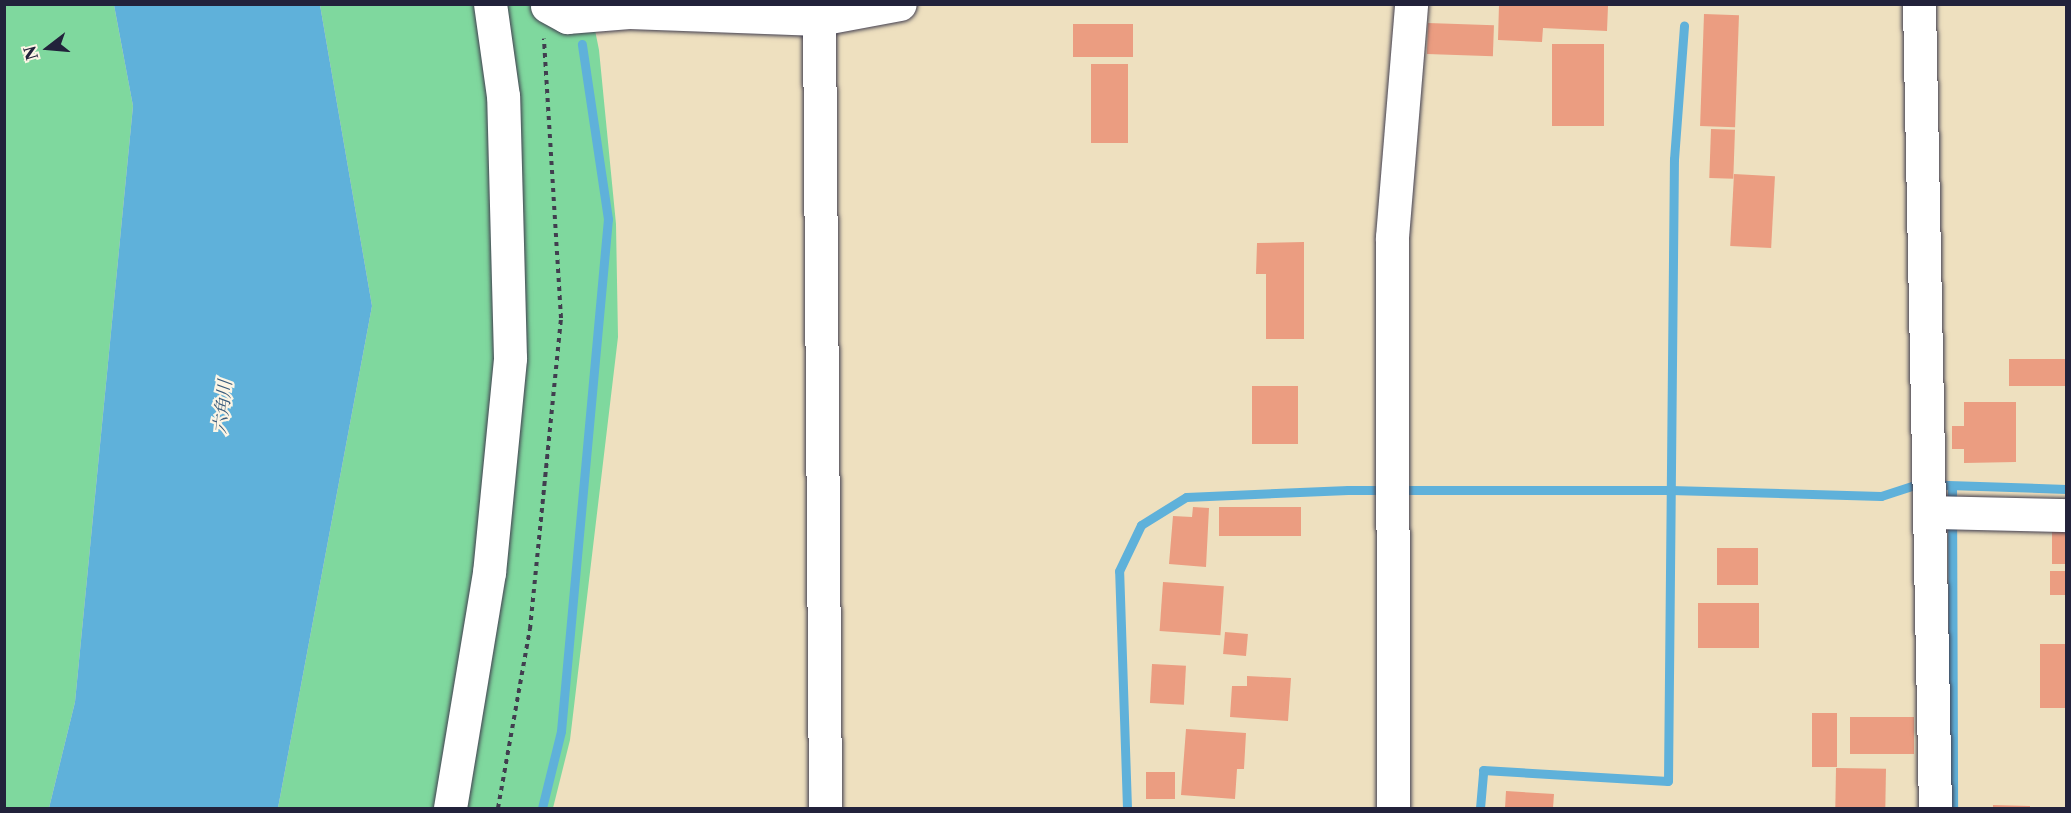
<!DOCTYPE html>
<html>
<head>
<meta charset="utf-8">
<style>
	body { margin:0 }
	#map { position:relative; width:2071px; height:813px; overflow:hidden; background:#eee0bf; font-family:"Libre Caslon Text","Noto Serif JP",serif }
	div>[style] { position:absolute }
	.green>* { inset:0; background:#7fd89e }
	.water>* { inset:0; background:#5fb1da }
	.stream>* { height:9px; margin:-4.5px; padding:0 4.5px; transform-origin:4.5px; border-radius:4.5px; background:#5fb1da }
	.building>* { inset:0; background:#eb9d81; transform-origin:0 0 }
	.path>* { height:4px; margin-top:-2px; transform-origin:0; background:repeating-linear-gradient(90deg,#413e4f 0 4.5px,transparent 0 9px) }
	.roads { filter:drop-shadow(0 0 2px #413e4f) drop-shadow(0 0 2px #413e4f) }
	.minor>* { height:33px; margin:-16.5px; padding:0 16.5px; transform-origin:16.5px; border-radius:16.5px; background:#fff }
	span { translate:-50% -50%; white-space:nowrap; text-align:center; line-height:1.15; -webkit-text-stroke:4.5px #fcf5e5; paint-order:stroke }
	.water-label { font-size:18px; color:#3a5b7b; font-style:italic }
	.frame { position:absolute; inset:0; border:6px solid #22223b; pointer-events:none }
	.north { position:absolute; left:18px; top:18px; width:60px; height:60px; -webkit-text-stroke:4px #fcf5e5; paint-order:stroke; rotate:254deg; font-size:16px; font-weight:700; line-height:24px; text-align:center; color:#22223b }
	.north::after { content:''; display:block; margin:auto; width:21px; height:27px; background:#22223b; clip-path:polygon(50% 0,100% 100%,50% 72%,0 100%) }
</style>
</head>
<body>
<div id="map">
	<div class="green">
		<div style="clip-path:polygon(5px 5px,114px 5px,133px 106px,75px 702px,49px 808px,5px 808px)"></div>
		<div style="clip-path:polygon(320px 5px,590px 5px,599px 50px,616px 224px,618px 337px,570px 740px,553px 808px,278px 808px,372px 306px)"></div>
	</div>
	<div class="water">
		<div style="clip-path:polygon(114px 5px,320px 5px,372px 306px,278px 808px,49px 808px,75px 702px,133px 106px)"></div>
	</div>
	<div class="stream">
		<div style="left:1952px;top:486px;width:322px;rotate:89.8deg"></div>
		<div style="left:542px;top:808px;width:79px;rotate:-76.1deg"></div>
		<div style="left:561px;top:731px;width:514px;rotate:-84.76deg"></div>
		<div style="left:608px;top:219px;width:177px;rotate:-98.5deg"></div>
		<div style="left:1127px;top:808px;width:237px;rotate:-91.9deg"></div>
		<div style="left:1119px;top:571px;width:51px;rotate:-64.4deg"></div>
		<div style="left:1141px;top:525px;width:53px;rotate:-31.9deg"></div>
		<div style="left:1186px;top:497px;width:162px;rotate:-2.5deg"></div>
		<div style="left:1348px;top:490px;width:322px"></div>
		<div style="left:1670px;top:490px;width:211px;rotate:1.6deg"></div>
		<div style="left:1881px;top:496px;width:38px;rotate:-18deg"></div>
		<div style="left:1917px;top:484px;width:149px;rotate:1.9deg"></div>
		<div style="left:1480px;top:808px;width:38px;rotate:-85deg"></div>
		<div style="left:1483px;top:770px;width:185px;rotate:3.4deg"></div>
		<div style="left:1668px;top:781px;width:622px;rotate:-89.45deg"></div>
		<div style="left:1674px;top:159px;width:134px;rotate:-85.7deg"></div>
	</div>
	<div class="building">
		<div style="clip-path:polygon(1499px 4px,1608px 6px,1607px 31px,1543px 28px,1542px 42px,1498px 40px)"></div>
		<div style="left:1704px;top:14px;width:35px;height:112px;rotate:2deg"></div>
		<div style="left:1428px;top:23px;width:66px;height:31px;rotate:2deg"></div>
		<div style="left:1073px;top:24px;width:60px;height:33px"></div>
		<div style="left:1552px;top:44px;width:52px;height:82px"></div>
		<div style="left:1091px;top:64px;width:37px;height:79px"></div>
		<div style="left:1711px;top:129px;width:24px;height:49px;rotate:2deg"></div>
		<div style="left:1734px;top:174px;width:41px;height:72px;rotate:3deg"></div>
		<div style="clip-path:polygon(1304px 242px,1304px 339px,1266px 339px,1266px 274px,1256px 274px,1257px 243px)"></div>
		<div style="left:2009px;top:359px;width:57px;height:27px"></div>
		<div style="left:1252px;top:386px;width:46px;height:58px"></div>
		<div style="clip-path:polygon(1964px 402px,2016px 402px,2016px 462px,1964px 463px,1964px 449px,1952px 449px,1952px 426px,1964px 426px)"></div>
		<div style="clip-path:polygon(1193px 507px,1209px 508px,1206px 567px,1169px 564px,1173px 516px,1192px 517px)"></div>
		<div style="left:1219px;top:507px;width:82px;height:29px"></div>
		<div style="left:2052px;top:530px;width:14px;height:34px"></div>
		<div style="left:1717px;top:548px;width:41px;height:37px"></div>
		<div style="left:2050px;top:571px;width:16px;height:24px"></div>
		<div style="left:1163px;top:582px;width:61px;height:49px;rotate:4deg"></div>
		<div style="left:1698px;top:603px;width:61px;height:45px"></div>
		<div style="left:1225px;top:632px;width:23px;height:22px;rotate:5deg"></div>
		<div style="left:2040px;top:644px;width:26px;height:64px"></div>
		<div style="left:1152px;top:664px;width:34px;height:39px;rotate:3deg"></div>
		<div style="clip-path:polygon(1247px 676px,1291px 678px,1288px 721px,1230px 717px,1232px 686px,1247px 686px)"></div>
		<div style="left:1812px;top:713px;width:25px;height:54px"></div>
		<div style="left:1850px;top:717px;width:64px;height:37px"></div>
		<div style="clip-path:polygon(1186px 729px,1246px 733px,1244px 769px,1237px 769px,1235px 799px,1181px 795px)"></div>
		<div style="left:1836px;top:768px;width:50px;height:40px;rotate:1deg"></div>
		<div style="left:1146px;top:772px;width:29px;height:27px"></div>
		<div style="clip-path:polygon(1506px 791px,1554px 794px,1553px 808px,1505px 808px)"></div>
		<div style="clip-path:polygon(1993px 805px,2030px 806px,2030px 808px,1993px 808px)"></div>
	</div>
	<div class="path">
		<div style="left:498px;top:808px;width:182px;rotate:-79.9deg"></div>
		<div style="left:530px;top:629px;width:313px;rotate:-84.3deg"></div>
		<div style="left:561px;top:318px;width:280px;rotate:-93.5deg"></div>
	</div>
	<div class="roads">
		<div class="minor">
			<div style="left:1919px;top:5px;width:803px;rotate:88.86deg"></div>
			<div style="left:547px;top:6px;width:23px;rotate:29deg"></div>
			<div style="left:567px;top:17px;width:62px;rotate:-4.6deg"></div>
			<div style="left:629px;top:12px;width:190px;rotate:2.1deg"></div>
			<div style="left:819px;top:19px;width:82px;rotate:-10.5deg"></div>
			<div style="left:819px;top:19px;width:789px;rotate:89.56deg"></div>
			<div style="left:1931px;top:512px;width:135px;rotate:1.3deg"></div>
			<div style="left:450px;top:808px;width:238px;rotate:-80.6deg"></div>
			<div style="left:489px;top:573px;width:216px;rotate:-84.4deg"></div>
			<div style="left:510px;top:358px;width:262px;rotate:-91.5deg"></div>
			<div style="left:503px;top:96px;width:93px;rotate:-98deg"></div>
			<div style="left:1393px;top:808px;width:571px;rotate:-90.1deg"></div>
			<div style="left:1392px;top:237px;width:234px;rotate:-85.3deg"></div>
		</div>
	</div>
	<div class="water-label">
		<span style="left:223px;top:407px;rotate:-84deg">六角川</span>
	</div>
	<div class="frame"></div>
	<div class="north">N</div>
</div>
</body>
</html>
